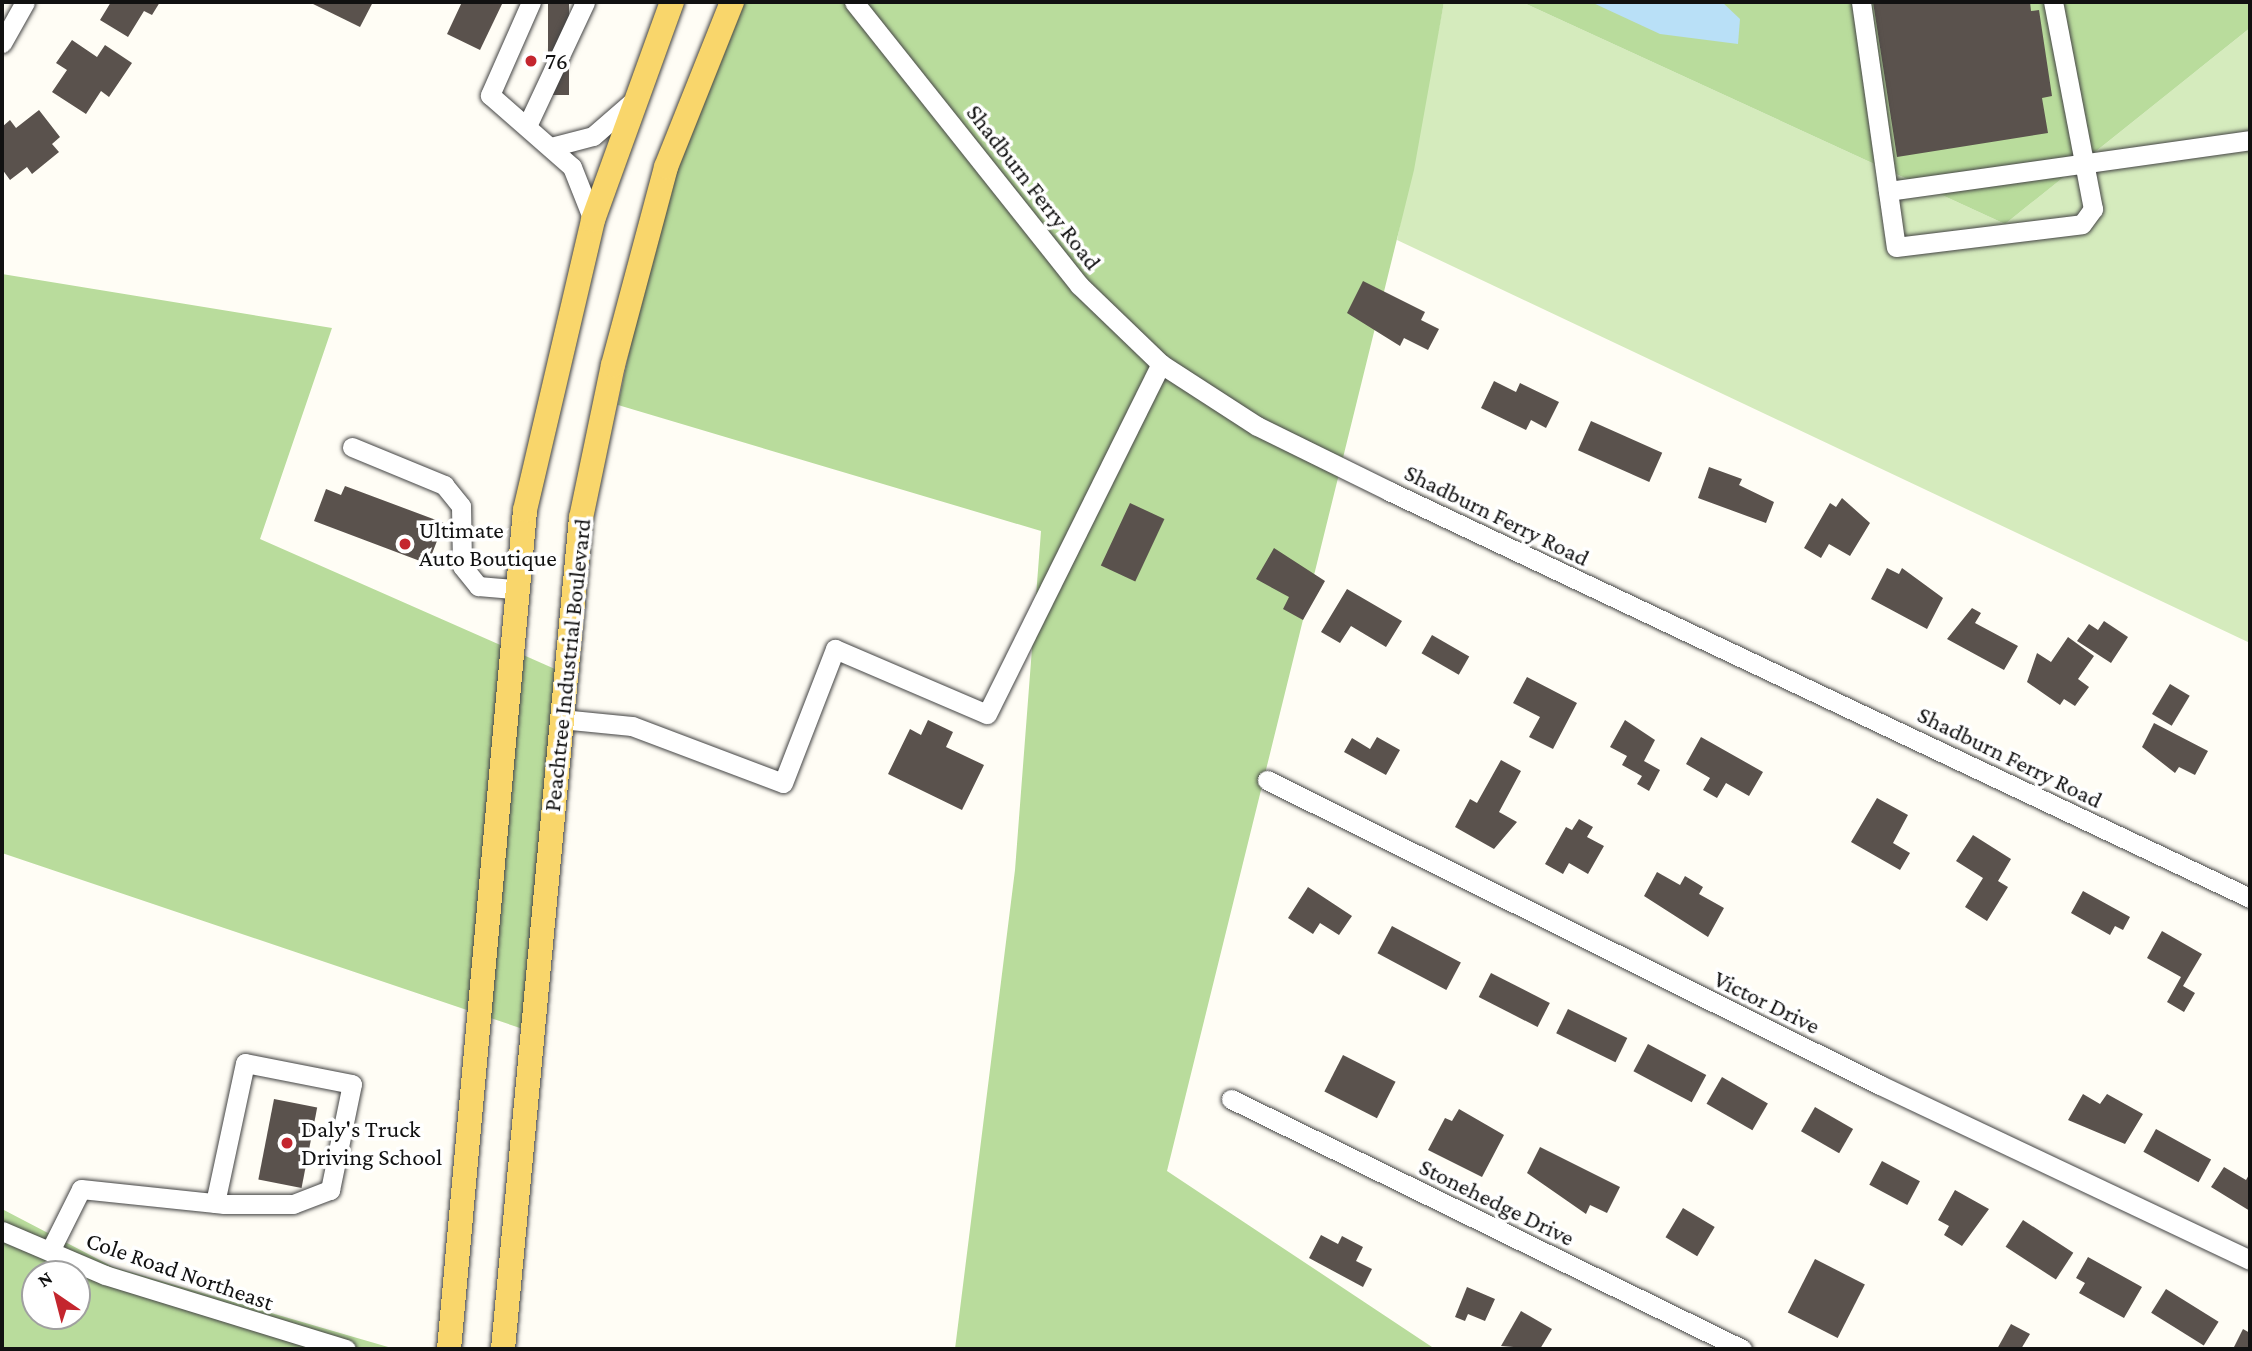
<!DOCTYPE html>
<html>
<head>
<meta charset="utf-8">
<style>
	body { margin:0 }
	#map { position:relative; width:2252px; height:1351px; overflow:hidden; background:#fffdf5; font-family:"Crimson Pro",serif }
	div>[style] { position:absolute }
	.green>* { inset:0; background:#d5ebbd }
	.forest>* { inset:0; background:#b9dc9c }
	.water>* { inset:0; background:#b9e0f7 }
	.building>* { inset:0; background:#5a524d; transform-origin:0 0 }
	.roads { filter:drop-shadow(0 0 2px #444) drop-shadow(0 0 2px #444) }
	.minor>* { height:19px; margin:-9.5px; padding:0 9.5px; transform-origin:9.5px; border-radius:9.5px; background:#fff }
	.major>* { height:24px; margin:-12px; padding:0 12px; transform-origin:12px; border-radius:12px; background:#f9d66b }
	.dots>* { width:19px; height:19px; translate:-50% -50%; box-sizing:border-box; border:4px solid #fff; border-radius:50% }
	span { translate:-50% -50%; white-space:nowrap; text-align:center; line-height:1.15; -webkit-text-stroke:7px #fff; paint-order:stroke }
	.poi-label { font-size:24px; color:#111 }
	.left { translate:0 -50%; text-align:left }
	.street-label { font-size:24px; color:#111 }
	.frame { position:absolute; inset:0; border:4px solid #111; pointer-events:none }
	.north { position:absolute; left:21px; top:1260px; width:70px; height:70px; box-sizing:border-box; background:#fff; border:2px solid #a0a0a0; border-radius:50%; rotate:325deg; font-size:19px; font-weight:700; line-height:28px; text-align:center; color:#111 }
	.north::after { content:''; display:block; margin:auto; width:24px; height:32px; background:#c4262e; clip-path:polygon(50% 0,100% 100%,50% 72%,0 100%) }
</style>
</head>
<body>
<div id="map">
	<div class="green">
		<div style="clip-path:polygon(1444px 2px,1522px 2px,2005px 224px,2250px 28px,2250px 643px,1397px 240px)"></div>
	</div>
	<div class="forest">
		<div style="clip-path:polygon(733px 2px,1444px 2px,1414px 170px,1167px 1171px,1435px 1349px,955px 1349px,1015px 870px,1041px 531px,618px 405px,675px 132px)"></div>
		<div style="clip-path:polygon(1522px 2px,2250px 2px,2250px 28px,2005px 224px)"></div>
		<div style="clip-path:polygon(2px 274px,332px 328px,260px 539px,564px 673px,532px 1032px,2px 853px)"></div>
		<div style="clip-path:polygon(evenodd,2px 1209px,113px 1267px,395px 1349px,2px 1349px,2px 1209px,35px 1274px,77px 1274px,77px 1316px,35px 1316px,35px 1274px)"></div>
	</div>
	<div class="water">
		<div style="clip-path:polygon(1591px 2px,1722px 2px,1740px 19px,1738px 44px,1660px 34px)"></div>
	</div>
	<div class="building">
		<div style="clip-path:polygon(111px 2px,160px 2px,152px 15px,144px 11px,128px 37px,100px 20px)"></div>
		<div style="clip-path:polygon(309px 2px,373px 2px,360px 27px)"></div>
		<div style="clip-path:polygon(462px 2px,503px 2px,480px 50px,447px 34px)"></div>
		<div style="left:548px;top:2px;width:21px;height:93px"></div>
		<div style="clip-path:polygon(1873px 2px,2030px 2px,2031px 11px,2039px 10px,2052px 96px,2042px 98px,2048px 133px,1897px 157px)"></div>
		<div style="clip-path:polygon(72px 40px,97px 57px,105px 45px,132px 63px,109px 97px,101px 91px,86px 114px,52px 92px,67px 70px,56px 63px)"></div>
		<div style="clip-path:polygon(39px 110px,60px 137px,52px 144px,59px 152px,32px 174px,27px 167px,10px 180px,2px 169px,2px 127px,10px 120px,16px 128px)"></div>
		<div style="clip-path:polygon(1363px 281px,1425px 312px,1421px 320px,1439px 329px,1428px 350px,1404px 338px,1400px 346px,1347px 313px)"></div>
		<div style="clip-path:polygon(1494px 381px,1516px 392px,1520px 383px,1559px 402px,1546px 428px,1531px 420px,1526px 430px,1481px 408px)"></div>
		<div style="left:1591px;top:421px;width:78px;height:32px;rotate:24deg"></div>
		<div style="clip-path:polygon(1709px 467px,1742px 479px,1739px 485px,1774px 502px,1766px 523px,1698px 498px)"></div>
		<div style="clip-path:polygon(345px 486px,444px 523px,428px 564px,314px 521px,326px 489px,341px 495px)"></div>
		<div style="clip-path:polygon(1842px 498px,1870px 523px,1850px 556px,1829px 544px,1821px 558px,1804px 548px,1830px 503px,1836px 507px)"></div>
		<div style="left:1130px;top:503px;width:38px;height:69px;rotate:25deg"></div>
		<div style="clip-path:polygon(1274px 548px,1325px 581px,1303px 620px,1283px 609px,1289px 597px,1256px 579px)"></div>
		<div style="clip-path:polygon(1887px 568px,1899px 574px,1902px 568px,1943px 598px,1927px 629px,1871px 599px)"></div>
		<div style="clip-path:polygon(1347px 589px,1402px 621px,1386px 647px,1351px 626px,1340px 643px,1321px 632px)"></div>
		<div style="clip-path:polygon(1972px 608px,1981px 613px,1975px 623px,2018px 646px,2004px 670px,1947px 639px)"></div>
		<div style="clip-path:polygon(2104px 621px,2128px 637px,2111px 663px,2077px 641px,2089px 624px,2098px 630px)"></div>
		<div style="left:1432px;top:635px;width:43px;height:21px;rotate:30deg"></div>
		<div style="clip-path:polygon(2068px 637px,2094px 656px,2078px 679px,2089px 687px,2075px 706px,2064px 699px,2060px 705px,2027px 682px,2037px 653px,2051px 662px)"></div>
		<div style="clip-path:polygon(1527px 677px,1577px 703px,1553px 749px,1529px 737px,1540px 717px,1513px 703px)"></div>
		<div style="left:2170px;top:684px;width:23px;height:35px;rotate:31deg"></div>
		<div style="clip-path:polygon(928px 720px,953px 732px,946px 747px,984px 765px,962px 810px,888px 774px,910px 729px,921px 735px)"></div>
		<div style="clip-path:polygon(1625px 720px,1655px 740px,1644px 761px,1660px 770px,1649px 791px,1637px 784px,1642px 776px,1622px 765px,1627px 756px,1610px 747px)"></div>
		<div style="clip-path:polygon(2154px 723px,2208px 751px,2195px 775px,2179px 767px,2175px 773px,2142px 747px)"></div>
		<div style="clip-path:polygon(1377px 737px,1400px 750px,1386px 775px,1344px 752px,1352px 738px,1370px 749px)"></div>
		<div style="clip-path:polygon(1701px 737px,1763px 772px,1749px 796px,1726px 783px,1717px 798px,1703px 790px,1710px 778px,1686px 764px)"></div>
		<div style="clip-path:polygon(1501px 760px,1521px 771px,1499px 812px,1517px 822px,1494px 849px,1455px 827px,1470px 799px,1477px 803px)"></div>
		<div style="clip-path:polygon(1877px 798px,1908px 815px,1893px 843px,1910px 853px,1900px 870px,1851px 842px)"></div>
		<div style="clip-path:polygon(1579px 819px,1593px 827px,1587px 837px,1604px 846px,1588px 874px,1569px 863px,1563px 874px,1545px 864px,1566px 827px,1572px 830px)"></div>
		<div style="clip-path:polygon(1973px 835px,2011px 859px,1998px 881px,2008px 887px,1987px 921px,1965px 907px,1983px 878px,1956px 861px)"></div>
		<div style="clip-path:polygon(1657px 872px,1680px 885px,1685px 876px,1703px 887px,1699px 894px,1724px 908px,1708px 937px,1644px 896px)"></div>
		<div style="clip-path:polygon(1308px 887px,1352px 916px,1339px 935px,1320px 923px,1313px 934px,1288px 918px)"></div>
		<div style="clip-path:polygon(2083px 891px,2130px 917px,2123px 930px,2115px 926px,2110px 935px,2071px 913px)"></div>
		<div style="left:1392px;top:926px;width:78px;height:31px;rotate:28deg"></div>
		<div style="clip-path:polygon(2162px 931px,2202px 954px,2183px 986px,2195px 993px,2184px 1012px,2167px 1002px,2181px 977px,2147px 958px)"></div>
		<div style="left:1491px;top:973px;width:66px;height:27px;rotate:27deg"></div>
		<div style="left:1568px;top:1009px;width:66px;height:27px;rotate:26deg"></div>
		<div style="left:1648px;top:1044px;width:66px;height:31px;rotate:28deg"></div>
		<div style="left:1343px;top:1055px;width:59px;height:41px;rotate:27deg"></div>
		<div style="left:1722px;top:1077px;width:53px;height:31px;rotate:30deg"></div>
		<div style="clip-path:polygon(2083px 1094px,2100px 1104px,2107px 1094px,2143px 1114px,2125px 1144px,2068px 1120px)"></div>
		<div style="left:274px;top:1099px;width:44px;height:82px;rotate:11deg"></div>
		<div style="left:1815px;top:1107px;width:44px;height:28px;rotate:30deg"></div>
		<div style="clip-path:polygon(1459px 1109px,1504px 1135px,1482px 1177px,1428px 1150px,1445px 1118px,1452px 1121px)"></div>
		<div style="left:2156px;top:1129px;width:63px;height:26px;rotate:29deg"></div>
		<div style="clip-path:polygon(1540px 1147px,1620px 1187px,1607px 1213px,1590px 1205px,1586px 1214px,1527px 1173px)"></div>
		<div style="left:1882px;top:1161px;width:43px;height:27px;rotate:28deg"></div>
		<div style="clip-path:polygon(2224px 1167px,2246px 1180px,2250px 1173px,2250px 1211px,2211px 1187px)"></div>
		<div style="clip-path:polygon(1955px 1190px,1989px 1209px,1962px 1246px,1944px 1235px,1949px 1226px,1938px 1220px)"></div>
		<div style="left:1683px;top:1208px;width:37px;height:34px;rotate:31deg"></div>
		<div style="left:2023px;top:1220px;width:60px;height:32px;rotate:33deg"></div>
		<div style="clip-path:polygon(1321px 1235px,1338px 1244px,1342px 1236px,1363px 1247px,1356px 1261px,1372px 1269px,1363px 1287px,1309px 1258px)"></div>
		<div style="clip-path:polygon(2088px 1257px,2142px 1287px,2124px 1318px,2079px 1293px,2085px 1283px,2076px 1278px)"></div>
		<div style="left:1815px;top:1259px;width:56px;height:60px;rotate:27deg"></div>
		<div style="clip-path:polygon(1467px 1287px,1495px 1299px,1485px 1321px,1468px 1314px,1465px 1321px,1455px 1317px)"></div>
		<div style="left:2166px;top:1289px;width:62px;height:28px;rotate:32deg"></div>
		<div style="clip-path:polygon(1521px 1311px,1552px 1329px,1540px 1349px,1501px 1346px)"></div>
		<div style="clip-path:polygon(2011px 1324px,2030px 1334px,2021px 1349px,1997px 1349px)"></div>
		<div style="clip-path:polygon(2243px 1329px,2250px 1333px,2250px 1349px,2233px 1349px)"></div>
	</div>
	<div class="roads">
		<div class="minor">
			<div style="left:531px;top:2px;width:102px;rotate:113.8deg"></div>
			<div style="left:490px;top:95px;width:109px;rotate:41.3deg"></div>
			<div style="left:572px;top:167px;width:57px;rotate:68.4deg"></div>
			<div style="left:854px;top:2px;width:362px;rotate:51.5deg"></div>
			<div style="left:1079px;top:285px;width:114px;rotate:43.9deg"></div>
			<div style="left:1161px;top:364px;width:114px;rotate:32.9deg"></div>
			<div style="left:1257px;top:426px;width:147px;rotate:26.2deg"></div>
			<div style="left:1389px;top:491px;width:952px;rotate:25.3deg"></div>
			<div style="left:1861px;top:2px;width:247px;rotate:81.9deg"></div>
			<div style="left:1896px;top:247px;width:187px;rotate:-7deg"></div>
			<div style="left:2082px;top:224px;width:19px;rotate:-54deg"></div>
			<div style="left:2093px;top:209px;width:211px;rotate:-100.9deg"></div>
			<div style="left:2px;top:43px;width:47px;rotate:-60.7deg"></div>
			<div style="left:527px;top:126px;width:137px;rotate:-64.9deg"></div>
			<div style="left:551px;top:147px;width:43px;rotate:-14.7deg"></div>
			<div style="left:593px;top:136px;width:50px;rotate:-41deg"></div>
			<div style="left:1888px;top:191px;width:366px;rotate:-8deg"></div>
			<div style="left:352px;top:447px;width:100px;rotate:22.4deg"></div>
			<div style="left:444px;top:485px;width:27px;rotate:51deg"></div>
			<div style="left:461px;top:506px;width:60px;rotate:89deg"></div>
			<div style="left:462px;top:566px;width:26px;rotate:51deg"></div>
			<div style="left:478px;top:586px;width:38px;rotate:5deg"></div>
			<div style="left:561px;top:719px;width:71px;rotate:5.6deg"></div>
			<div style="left:632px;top:726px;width:161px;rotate:20.7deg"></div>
			<div style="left:783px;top:783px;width:144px;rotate:-68.8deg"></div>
			<div style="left:835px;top:649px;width:165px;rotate:23.2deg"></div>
			<div style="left:987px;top:714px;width:391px;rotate:-63.6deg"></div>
			<div style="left:1267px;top:780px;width:685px;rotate:26.45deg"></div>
			<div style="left:1880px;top:1085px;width:409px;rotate:25.3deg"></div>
			<div style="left:1231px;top:1099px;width:569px;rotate:26.07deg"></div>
			<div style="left:2px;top:1231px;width:112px;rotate:23.1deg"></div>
			<div style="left:105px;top:1275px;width:252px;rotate:17.1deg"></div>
			<div style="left:50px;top:1251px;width:69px;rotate:-63.4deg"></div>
			<div style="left:81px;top:1189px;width:135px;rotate:6deg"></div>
			<div style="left:215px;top:1203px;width:9px;rotate:6deg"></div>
			<div style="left:224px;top:1204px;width:69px"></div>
			<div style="left:293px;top:1204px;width:40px;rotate:-21deg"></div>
			<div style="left:330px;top:1190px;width:108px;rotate:-78.3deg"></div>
			<div style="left:352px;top:1084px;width:109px;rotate:-168.9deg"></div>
			<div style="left:245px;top:1063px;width:143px;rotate:102.1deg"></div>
		</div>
		<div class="major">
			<div style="left:449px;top:1349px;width:842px;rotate:-84.82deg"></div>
			<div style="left:525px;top:510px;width:298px;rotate:-76.8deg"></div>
			<div style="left:593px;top:220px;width:232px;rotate:-70.1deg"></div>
			<div style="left:503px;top:1349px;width:835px;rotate:-84.64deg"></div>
			<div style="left:581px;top:518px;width:156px;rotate:-78.2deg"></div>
			<div style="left:613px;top:365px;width:205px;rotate:-75deg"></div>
			<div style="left:666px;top:167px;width:178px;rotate:-68.2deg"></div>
		</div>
	</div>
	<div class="dots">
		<div style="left:531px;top:61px;background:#c4262e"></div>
		<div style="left:405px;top:544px;background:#c4262e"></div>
		<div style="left:287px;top:1143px;background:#c4262e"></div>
	</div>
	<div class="poi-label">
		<span class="left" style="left:545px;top:61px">76</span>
		<span class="left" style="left:419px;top:544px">Ultimate<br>Auto Boutique</span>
		<span class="left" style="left:301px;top:1143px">Daly's Truck<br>Driving School</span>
	</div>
	<div class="street-label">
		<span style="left:1034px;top:187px;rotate:52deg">Shadburn Ferry Road</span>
		<span style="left:1497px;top:515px;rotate:26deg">Shadburn Ferry Road</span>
		<span style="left:567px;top:665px;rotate:-84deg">Peachtree Industrial Boulevard</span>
		<span style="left:2010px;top:757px;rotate:26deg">Shadburn Ferry Road</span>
		<span style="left:1767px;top:1002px;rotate:26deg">Victor Drive</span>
		<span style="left:1497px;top:1202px;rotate:26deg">Stonehedge Drive</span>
		<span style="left:180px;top:1271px;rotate:19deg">Cole Road Northeast</span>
	</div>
	<div class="frame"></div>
	<div class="north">N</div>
</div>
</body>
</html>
